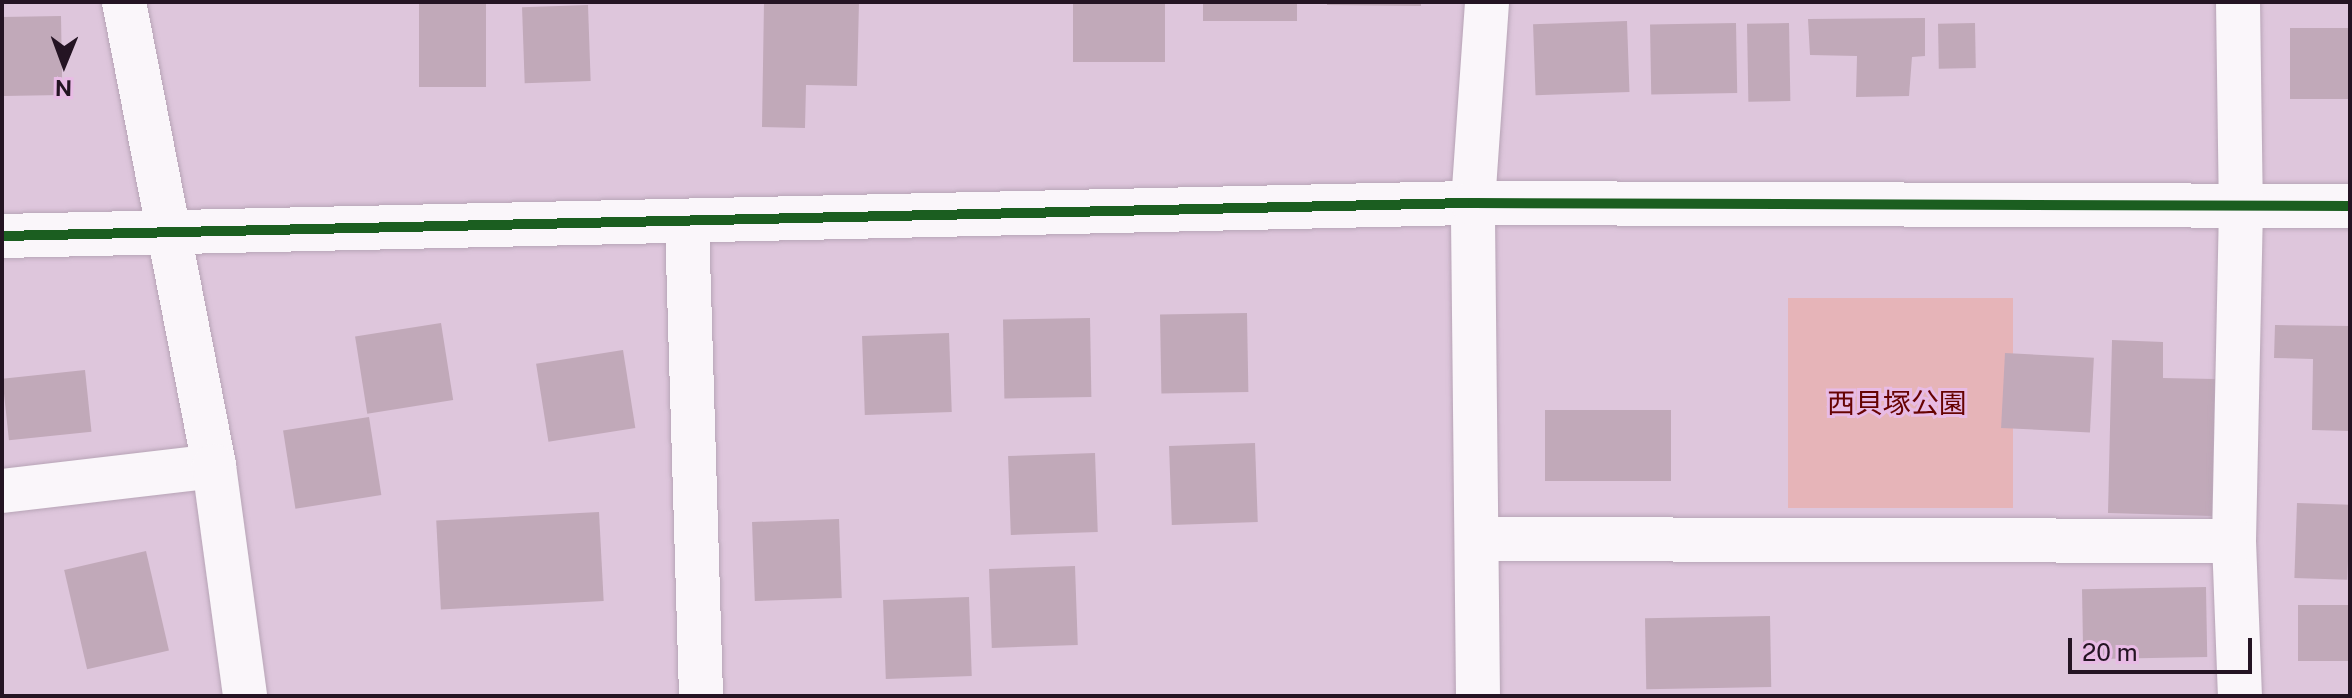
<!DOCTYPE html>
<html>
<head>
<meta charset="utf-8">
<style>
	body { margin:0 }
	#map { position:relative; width:2352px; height:698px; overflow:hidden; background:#dec6dc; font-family:"Public Sans","Noto Sans JP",sans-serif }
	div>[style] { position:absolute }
	.green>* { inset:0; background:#e6b4b8; transform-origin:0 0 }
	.building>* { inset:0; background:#c1a9b9; transform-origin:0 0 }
	.roads { filter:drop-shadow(0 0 2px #b7a4b6) drop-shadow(0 0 2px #b7a4b6) }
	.minor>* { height:44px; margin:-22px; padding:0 22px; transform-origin:22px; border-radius:22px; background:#faf6fa }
	.tertiary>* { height:44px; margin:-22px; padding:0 22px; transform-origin:22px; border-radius:22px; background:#faf6fa }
	.cycleway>* { height:10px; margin:-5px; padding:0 5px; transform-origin:5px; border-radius:5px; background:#1b5e20 }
	span { translate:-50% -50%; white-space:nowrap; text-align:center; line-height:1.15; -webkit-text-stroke:6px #e8bbe5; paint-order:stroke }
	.park-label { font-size:28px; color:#660302 }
	.frame { position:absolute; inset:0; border:4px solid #241423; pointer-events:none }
	.north { position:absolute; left:24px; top:24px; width:80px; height:80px; -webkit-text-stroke:6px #e8bbe5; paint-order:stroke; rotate:181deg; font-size:22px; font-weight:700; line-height:32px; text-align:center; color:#241423 }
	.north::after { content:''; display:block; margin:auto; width:28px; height:36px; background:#241423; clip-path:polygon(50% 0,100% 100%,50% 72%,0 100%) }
	.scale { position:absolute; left:2068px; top:638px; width:184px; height:36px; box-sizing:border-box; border:4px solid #241423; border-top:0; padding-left:10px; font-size:24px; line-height:28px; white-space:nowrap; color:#241423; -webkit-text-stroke:6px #e8bbe5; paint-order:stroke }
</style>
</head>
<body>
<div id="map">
	<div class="green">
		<div style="left:1788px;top:298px;width:225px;height:210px"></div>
	</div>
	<div class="building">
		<div style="left:419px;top:2px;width:67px;height:85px"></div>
		<div style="clip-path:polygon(764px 2px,859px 2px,857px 86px,806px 85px,805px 128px,762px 127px)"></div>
		<div style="left:1073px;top:2px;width:92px;height:60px"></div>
		<div style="left:1203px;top:2px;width:94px;height:19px"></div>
		<div style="clip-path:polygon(1327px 2px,1421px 2px,1421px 6px,1327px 5px)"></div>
		<div style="left:588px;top:5px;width:76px;height:66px;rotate:88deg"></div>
		<div style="left:61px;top:16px;width:79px;height:59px;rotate:89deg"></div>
		<div style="clip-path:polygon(1925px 18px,1925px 56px,1912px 57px,1909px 96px,1856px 97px,1857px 56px,1810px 55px,1808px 19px)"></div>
		<div style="left:1627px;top:21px;width:71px;height:94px;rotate:88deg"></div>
		<div style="left:1736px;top:23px;width:70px;height:86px;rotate:89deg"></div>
		<div style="left:1789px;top:23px;width:78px;height:42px;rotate:89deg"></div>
		<div style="left:1975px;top:23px;width:45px;height:37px;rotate:89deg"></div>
		<div style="left:2350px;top:28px;width:71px;height:60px;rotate:90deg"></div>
		<div style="left:1247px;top:313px;width:79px;height:87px;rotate:89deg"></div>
		<div style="left:1090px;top:318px;width:79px;height:87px;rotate:89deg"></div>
		<div style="left:441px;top:323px;width:78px;height:87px;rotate:81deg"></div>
		<div style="clip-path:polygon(2275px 325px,2350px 326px,2350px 431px,2312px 430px,2313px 359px,2274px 358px)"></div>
		<div style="left:949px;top:333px;width:79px;height:87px;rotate:88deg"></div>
		<div style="clip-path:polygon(2112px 340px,2163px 342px,2163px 378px,2215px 379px,2212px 516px,2108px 513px)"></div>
		<div style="left:623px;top:350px;width:79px;height:88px;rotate:81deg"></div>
		<div style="left:2005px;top:353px;width:89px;height:75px;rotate:3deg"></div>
		<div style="left:85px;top:370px;width:62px;height:83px;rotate:84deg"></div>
		<div style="left:1671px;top:410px;width:71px;height:126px;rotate:90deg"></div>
		<div style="left:369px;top:417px;width:79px;height:87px;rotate:81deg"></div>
		<div style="left:1255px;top:443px;width:79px;height:86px;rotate:88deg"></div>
		<div style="left:1095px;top:453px;width:79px;height:87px;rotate:88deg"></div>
		<div style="left:2297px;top:503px;width:53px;height:75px;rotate:2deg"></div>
		<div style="left:599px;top:512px;width:89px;height:163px;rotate:87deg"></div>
		<div style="left:839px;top:519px;width:79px;height:87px;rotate:88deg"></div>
		<div style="left:146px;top:551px;width:102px;height:84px;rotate:77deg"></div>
		<div style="left:1075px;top:566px;width:79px;height:86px;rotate:88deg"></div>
		<div style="left:2206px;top:587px;width:70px;height:124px;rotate:89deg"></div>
		<div style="left:969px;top:597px;width:79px;height:86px;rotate:88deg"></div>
		<div style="left:2350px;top:605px;width:56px;height:52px;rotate:90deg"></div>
		<div style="left:1770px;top:616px;width:71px;height:125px;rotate:89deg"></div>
	</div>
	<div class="roads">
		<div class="minor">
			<div style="left:2238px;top:2px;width:205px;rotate:89.2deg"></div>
			<div style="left:2241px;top:207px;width:334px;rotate:91.2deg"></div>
			<div style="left:2234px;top:541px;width:155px;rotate:87.8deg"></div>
			<div style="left:687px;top:223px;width:473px;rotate:88.3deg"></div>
			<div style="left:2px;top:491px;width:213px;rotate:-6.7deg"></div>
			<div style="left:1479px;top:539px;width:755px;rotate:0.15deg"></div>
			<div style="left:1478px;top:696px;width:493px;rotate:-90.6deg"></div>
			<div style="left:1473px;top:203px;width:201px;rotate:-86deg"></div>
		</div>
		<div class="tertiary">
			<div style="left:124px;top:2px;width:473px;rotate:79deg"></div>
			<div style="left:214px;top:466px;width:232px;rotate:82.3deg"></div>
			<div style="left:2px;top:236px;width:1471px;rotate:-1.29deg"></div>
			<div style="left:1473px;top:203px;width:877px;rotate:0.2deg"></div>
		</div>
	</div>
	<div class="cycleway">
		<div style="left:2px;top:236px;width:1471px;rotate:-1.29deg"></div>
		<div style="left:1473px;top:203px;width:877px;rotate:0.2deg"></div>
	</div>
	<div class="park-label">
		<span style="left:1897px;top:403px">西貝塚公園</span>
	</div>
	<div class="frame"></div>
	<div class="north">N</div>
	<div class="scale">20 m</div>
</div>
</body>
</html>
